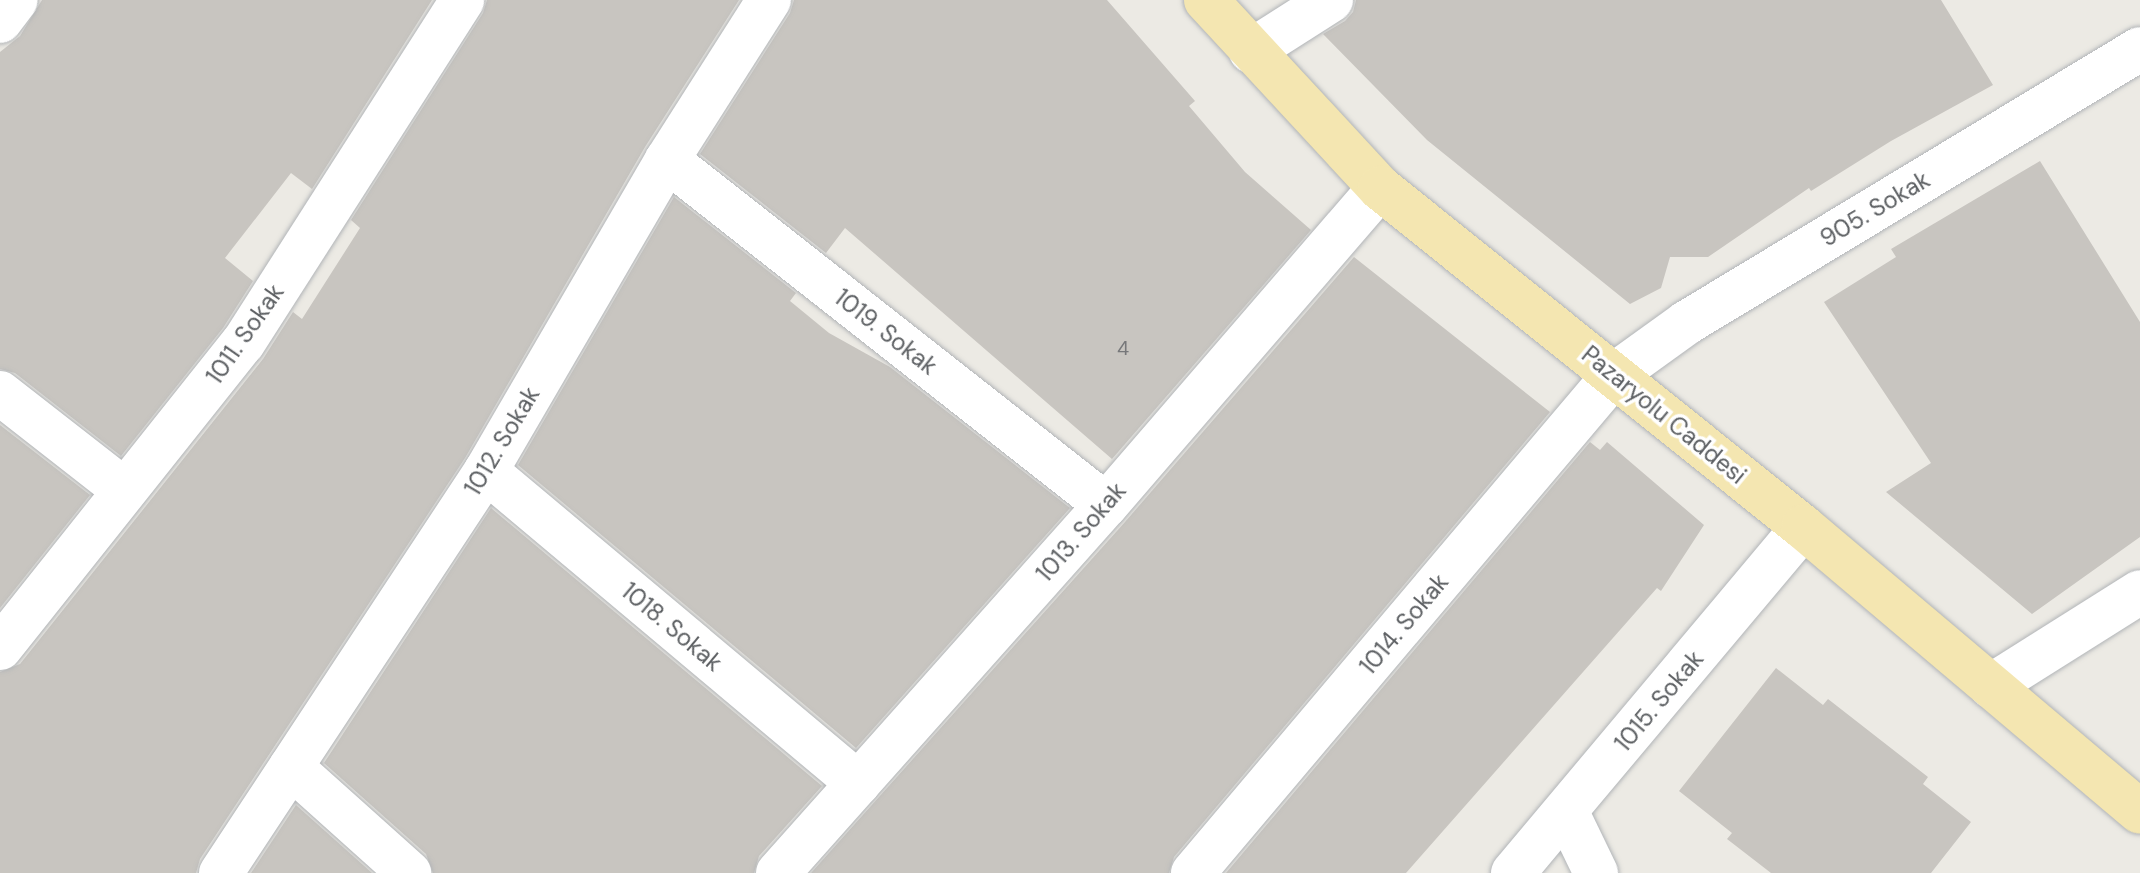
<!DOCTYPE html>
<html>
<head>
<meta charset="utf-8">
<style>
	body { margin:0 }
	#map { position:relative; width:2140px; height:873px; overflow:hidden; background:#eceae4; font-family:"DM Sans",sans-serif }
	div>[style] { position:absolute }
	.building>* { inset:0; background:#c8c5c0 }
	.roads { filter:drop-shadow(0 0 2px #b1b4b7) drop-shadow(0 0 2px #b1b4b7) }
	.minor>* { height:44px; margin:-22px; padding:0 22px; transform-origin:22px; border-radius:22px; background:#fff }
	.major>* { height:44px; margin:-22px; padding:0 22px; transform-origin:22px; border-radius:22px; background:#f4e6b1 }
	span { translate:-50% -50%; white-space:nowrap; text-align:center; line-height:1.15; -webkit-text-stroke:7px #fff; paint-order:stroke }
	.number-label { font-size:20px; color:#77787a }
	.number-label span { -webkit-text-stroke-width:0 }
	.street-label { font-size:24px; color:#5c5f62 }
</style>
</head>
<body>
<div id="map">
	<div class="building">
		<div style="clip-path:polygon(42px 0,432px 0,312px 189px,291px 173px,225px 258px,253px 281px,223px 328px,121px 456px,15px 373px,0 369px,0 52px,20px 36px)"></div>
		<div style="clip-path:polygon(487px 0,739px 0,645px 147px,465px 458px,200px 859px,196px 873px,0 873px,0 672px,20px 664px,263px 359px,293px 312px,302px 319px,360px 228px,351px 220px,483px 13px)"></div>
		<div style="clip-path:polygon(794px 0,1107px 0,1195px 101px,1189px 106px,1245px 172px,1311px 230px,1112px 459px,845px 228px,826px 253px,700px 154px,790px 13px)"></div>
		<div style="clip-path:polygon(1356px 0,1941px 0,1993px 85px,1891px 141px,1811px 191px,1809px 188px,1708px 257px,1670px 257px,1661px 288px,1630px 304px,1427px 140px,1323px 34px,1345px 21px,1353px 12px)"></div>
		<div style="clip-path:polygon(2040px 161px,2140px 322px,2140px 537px,2032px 614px,1886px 492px,1931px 463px,1824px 302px,1896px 257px,1891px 249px)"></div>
		<div style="clip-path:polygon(674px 197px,796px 293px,790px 301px,829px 333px,890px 367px,1070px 508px,856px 748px,518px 465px)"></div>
		<div style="clip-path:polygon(1354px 257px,1550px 412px,1174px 857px,1169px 873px,811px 873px,1125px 522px)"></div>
		<div style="clip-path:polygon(0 425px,90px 495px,0 608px)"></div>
		<div style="clip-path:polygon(1590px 442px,1600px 450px,1607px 442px,1704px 525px,1661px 591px,1657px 588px,1406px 873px,1226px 873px)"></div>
		<div style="clip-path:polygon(491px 508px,822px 786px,759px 856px,754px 873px,433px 873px,426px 854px,324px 763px)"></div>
		<div style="clip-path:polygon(1776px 668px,1823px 705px,1828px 699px,1928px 777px,1923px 784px,1971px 822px,1931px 873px,1771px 873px,1727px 839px,1732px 833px,1679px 791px)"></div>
		<div style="clip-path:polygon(296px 805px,372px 873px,251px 873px)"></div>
	</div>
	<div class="roads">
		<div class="minor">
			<div style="left:0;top:21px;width:26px;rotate:-53deg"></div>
			<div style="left:1251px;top:51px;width:95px;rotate:-32.5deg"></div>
			<div style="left:667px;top:160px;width:558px;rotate:38.16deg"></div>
			<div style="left:0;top:393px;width:157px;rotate:38deg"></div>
			<div style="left:486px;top:471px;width:486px;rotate:40deg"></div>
			<div style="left:0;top:648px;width:390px;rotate:-51.5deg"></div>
			<div style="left:243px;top:343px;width:407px;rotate:-57.4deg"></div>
			<div style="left:1991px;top:686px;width:176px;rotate:-32.2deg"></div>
			<div style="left:291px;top:767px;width:159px;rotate:41.9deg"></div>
			<div style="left:1567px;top:813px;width:67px;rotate:64.2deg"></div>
			<div style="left:221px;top:873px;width:481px;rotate:-56.6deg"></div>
			<div style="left:486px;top:471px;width:360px;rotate:-59.8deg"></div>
			<div style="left:667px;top:160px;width:190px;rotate:-57.5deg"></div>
			<div style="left:778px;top:873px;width:493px;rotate:-48.3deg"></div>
			<div style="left:1106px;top:505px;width:419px;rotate:-49.2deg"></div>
			<div style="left:1193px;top:873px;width:652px;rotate:-49.79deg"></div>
			<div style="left:1614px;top:375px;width:89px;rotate:-35.8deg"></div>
			<div style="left:1686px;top:323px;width:530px;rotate:-31.11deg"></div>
			<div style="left:1513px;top:873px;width:451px;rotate:-50deg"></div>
		</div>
		<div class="major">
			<div style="left:1206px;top:0;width:256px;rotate:47.2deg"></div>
			<div style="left:1380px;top:188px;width:542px;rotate:38.71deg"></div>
			<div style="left:1803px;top:527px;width:441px;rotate:40.2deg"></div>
		</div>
	</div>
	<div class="number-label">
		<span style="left:1123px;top:348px">4</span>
	</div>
	<div class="street-label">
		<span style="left:1875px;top:209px;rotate:-31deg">905. Sokak</span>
		<span style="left:886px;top:332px;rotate:38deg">1019. Sokak</span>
		<span style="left:245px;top:334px;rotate:-55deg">1011. Sokak</span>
		<span style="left:1664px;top:415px;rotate:39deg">Pazaryolu Caddesi</span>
		<span style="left:502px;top:441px;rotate:-59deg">1012. Sokak</span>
		<span style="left:1081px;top:532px;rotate:-49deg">1013. Sokak</span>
		<span style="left:1404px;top:624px;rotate:-50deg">1014. Sokak</span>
		<span style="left:672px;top:627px;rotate:40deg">1018. Sokak</span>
		<span style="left:1659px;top:701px;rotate:-50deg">1015. Sokak</span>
	</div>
</div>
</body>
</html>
